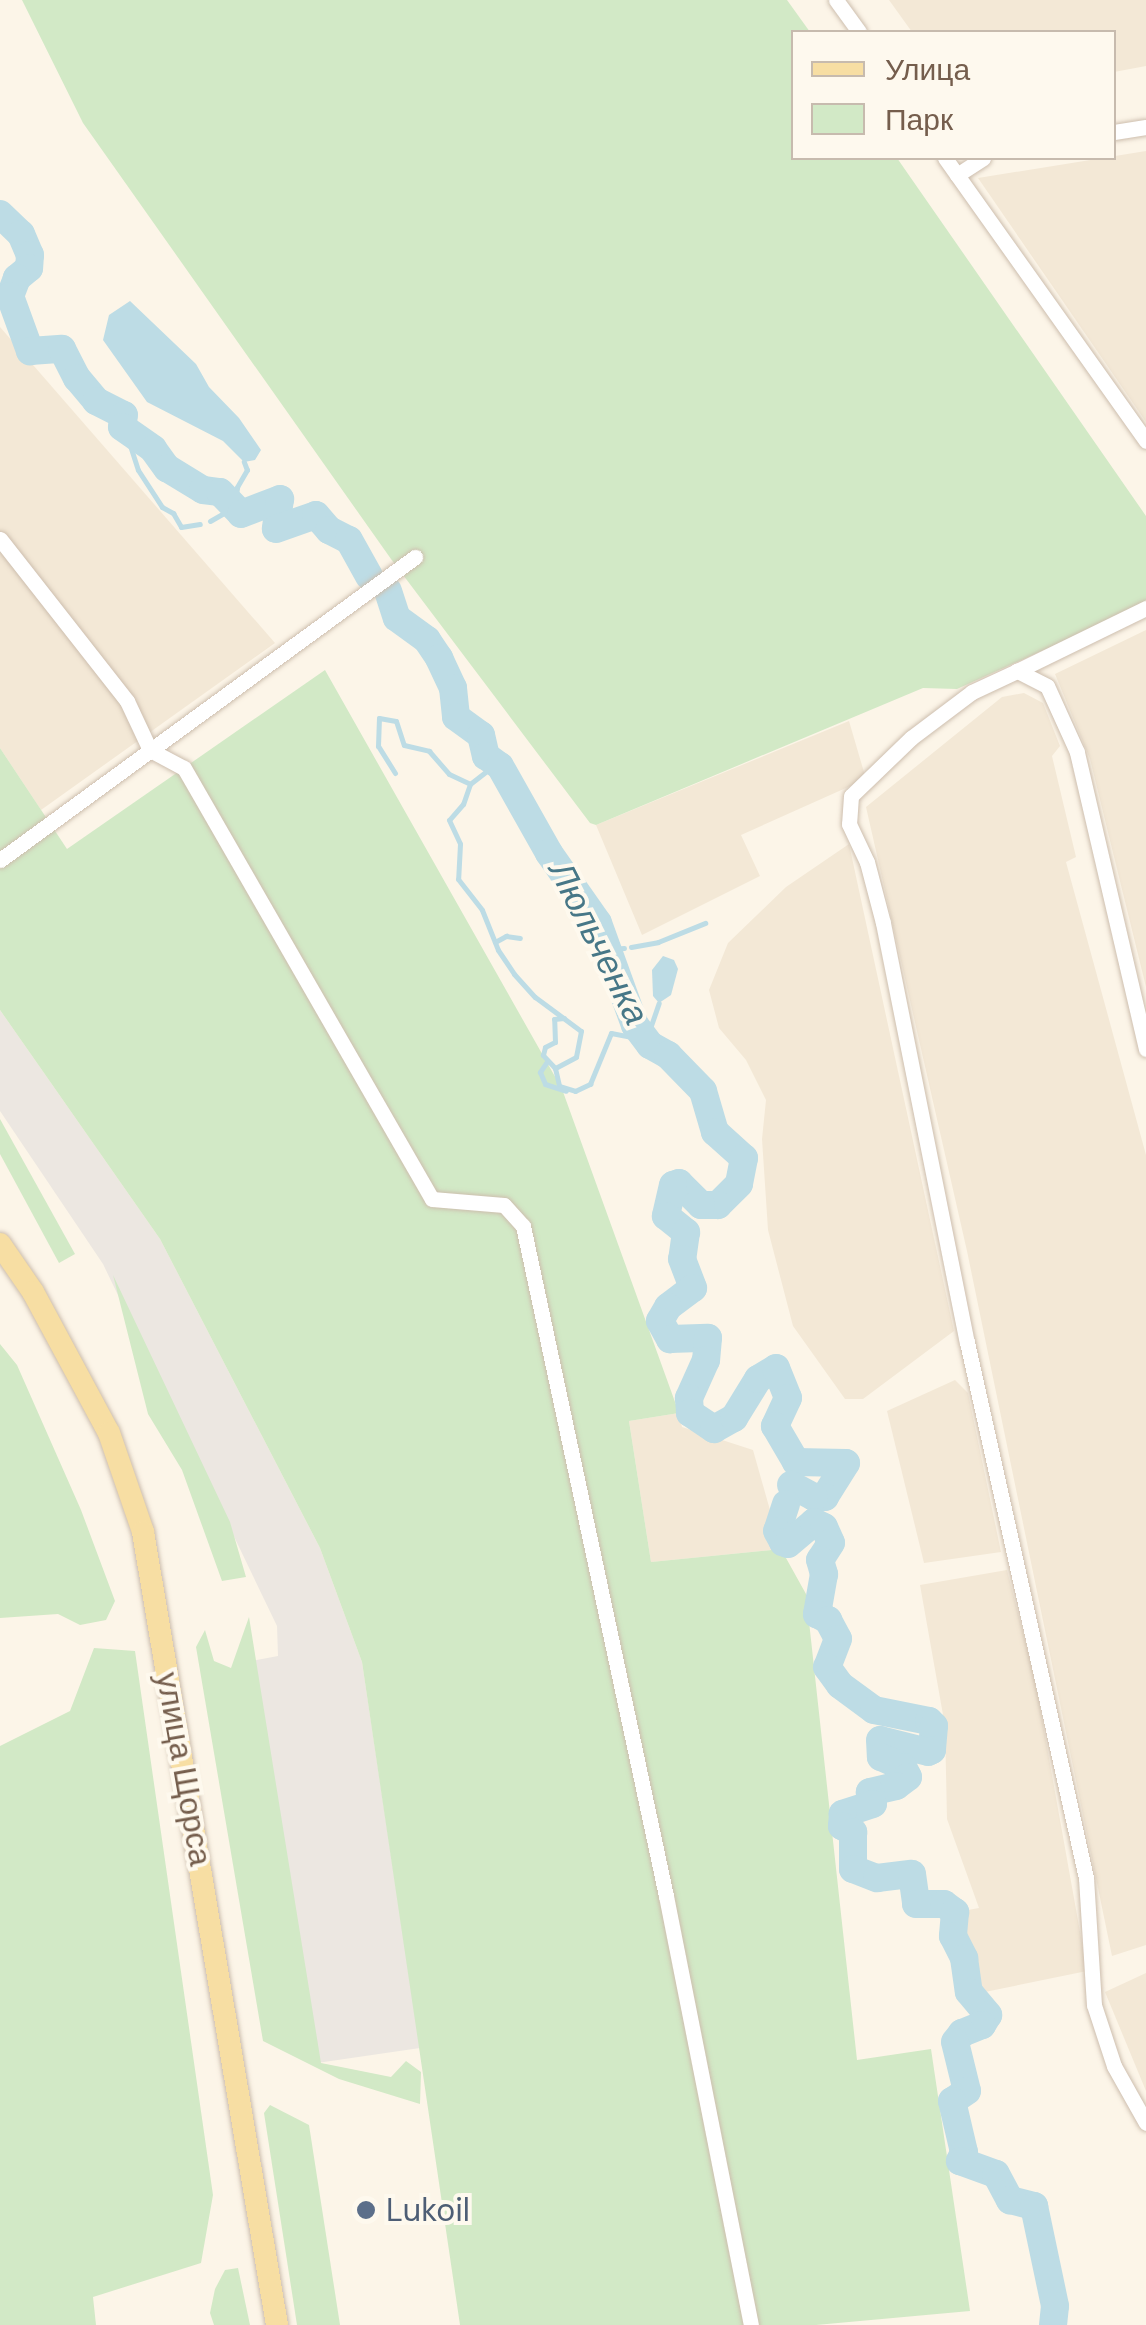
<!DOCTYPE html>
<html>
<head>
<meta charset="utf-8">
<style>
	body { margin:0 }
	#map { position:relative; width:1146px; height:2325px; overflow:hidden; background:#fcf5e8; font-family:"DM Sans",sans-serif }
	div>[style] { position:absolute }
	.residential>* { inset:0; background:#f3e8d6 }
	.industrial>* { inset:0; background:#ece7e1 }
	.green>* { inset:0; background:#d2e9c6 }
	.water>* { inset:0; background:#bddce5 }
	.stream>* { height:5px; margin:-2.5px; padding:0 2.5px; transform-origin:2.5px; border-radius:2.5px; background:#bddce5 }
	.river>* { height:28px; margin:-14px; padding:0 14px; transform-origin:14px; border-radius:14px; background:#bddce5 }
	.roads { filter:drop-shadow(0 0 2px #cdbeae) drop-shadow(0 0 2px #cdbeae) }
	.minor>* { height:15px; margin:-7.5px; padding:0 7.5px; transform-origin:7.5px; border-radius:7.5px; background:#fff }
	.primary>* { height:22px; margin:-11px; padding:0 11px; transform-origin:11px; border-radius:11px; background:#f7dea3 }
	.dots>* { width:28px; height:28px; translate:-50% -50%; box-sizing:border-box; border:5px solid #fef9ee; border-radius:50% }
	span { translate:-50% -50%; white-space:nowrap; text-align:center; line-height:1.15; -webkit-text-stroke:8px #fef9ee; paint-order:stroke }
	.street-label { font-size:32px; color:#755e4d }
	.service-label { font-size:32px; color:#4e5e75 }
	.left { translate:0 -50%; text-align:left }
	.water-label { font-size:35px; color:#477787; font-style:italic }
	.legend { position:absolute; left:791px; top:30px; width:325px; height:130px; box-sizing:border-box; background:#fef9ee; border:2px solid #c7bbae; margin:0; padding:12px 18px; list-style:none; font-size:30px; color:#755e4d }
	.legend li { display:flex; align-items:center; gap:20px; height:50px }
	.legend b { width:50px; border:2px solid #c7bbae }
</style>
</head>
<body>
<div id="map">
	<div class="residential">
		<div style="clip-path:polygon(889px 0,1146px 0,1146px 66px,1114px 72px,1114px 32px,912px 32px)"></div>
		<div style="clip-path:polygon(1146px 151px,1146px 422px,978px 178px)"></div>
		<div style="clip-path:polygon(0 327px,275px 643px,41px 810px,0 748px)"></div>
		<div style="clip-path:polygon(1146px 630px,1146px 987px,1090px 759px,1055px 674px)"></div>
		<div style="clip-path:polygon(1024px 693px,1043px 703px,1060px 746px,1052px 756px,1076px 857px,1066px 862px,1146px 1155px,1146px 1945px,1112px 1956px,967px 1251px,866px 807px,1002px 697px)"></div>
		<div style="clip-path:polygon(849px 721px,866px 779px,741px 835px,760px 876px,642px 935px,596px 825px)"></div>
		<div style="clip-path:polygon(849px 844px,954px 1331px,863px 1399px,845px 1399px,793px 1326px,768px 1230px,762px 1139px,766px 1100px,746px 1060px,719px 1028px,709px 990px,728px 943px,786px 887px)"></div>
		<div style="clip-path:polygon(955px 1380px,968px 1393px,1001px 1552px,924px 1563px,887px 1411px)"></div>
		<div style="clip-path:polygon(679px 1413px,682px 1427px,753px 1450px,781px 1549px,651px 1562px,629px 1421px)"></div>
		<div style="clip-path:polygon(1007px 1570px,1035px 1680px,1087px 1971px,975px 1994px,957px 1912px,979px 1908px,947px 1819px,945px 1726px,920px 1585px)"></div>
		<div style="clip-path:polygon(1146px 1973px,1146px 2091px,1105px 1992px)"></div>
	</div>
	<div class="industrial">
		<div style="clip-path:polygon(0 1010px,160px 1239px,320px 1548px,362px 1662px,420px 2048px,317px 2063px,251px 1661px,278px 1656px,277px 1626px,103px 1264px,0 1111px)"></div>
	</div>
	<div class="green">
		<div style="clip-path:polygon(22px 0,787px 0,810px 32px,794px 32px,794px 158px,897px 158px,1146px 516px,1146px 604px,957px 689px,923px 688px,596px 825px,590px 823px,391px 559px,83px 123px)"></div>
		<div style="clip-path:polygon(325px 670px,562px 1089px,679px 1413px,629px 1421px,651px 1562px,781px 1549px,806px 1594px,857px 2060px,931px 2049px,970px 2311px,816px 2325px,460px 2325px,362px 1662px,320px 1548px,160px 1239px,0 1010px,0 748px,67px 849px)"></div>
		<div style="clip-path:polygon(0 1119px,75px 1254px,59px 1263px,0 1154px)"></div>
		<div style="clip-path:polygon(113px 1275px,230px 1522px,246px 1577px,222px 1581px,182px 1470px,148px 1414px)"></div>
		<div style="clip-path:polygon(0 1344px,17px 1365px,81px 1510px,115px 1601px,106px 1620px,80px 1625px,58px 1614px,0 1618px)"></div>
		<div style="clip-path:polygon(249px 1617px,321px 2063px,391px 2077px,406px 2061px,421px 2072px,420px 2104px,339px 2079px,263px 2041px,196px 1647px,205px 1630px,214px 1661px,231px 1668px)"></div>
		<div style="clip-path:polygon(94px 1648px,135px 1651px,213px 2195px,201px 2263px,93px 2297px,96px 2325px,0 2325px,0 1746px,70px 1711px)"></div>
		<div style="clip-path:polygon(270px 2105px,309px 2125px,340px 2325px,297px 2325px,264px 2113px)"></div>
		<div style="clip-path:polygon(238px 2268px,250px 2325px,214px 2325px,210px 2313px,215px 2289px,225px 2270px)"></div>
	</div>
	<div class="water">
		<div style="clip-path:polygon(130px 301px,196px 364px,209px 387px,239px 418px,261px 450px,255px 460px,244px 462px,223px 441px,147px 402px,103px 340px,109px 315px)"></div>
		<div style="clip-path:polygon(663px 956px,674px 960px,678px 969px,671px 995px,659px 1003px,653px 996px,652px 970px)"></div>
	</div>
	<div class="stream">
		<div style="left:125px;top:430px;width:42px;rotate:72deg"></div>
		<div style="left:138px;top:470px;width:44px;rotate:57deg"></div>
		<div style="left:162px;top:507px;width:13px;rotate:29deg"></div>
		<div style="left:173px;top:513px;width:16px;rotate:60deg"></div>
		<div style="left:181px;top:527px;width:19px;rotate:-9deg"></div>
		<div style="left:210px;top:521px;width:28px;rotate:-30deg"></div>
		<div style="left:234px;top:507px;width:20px;rotate:-81deg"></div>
		<div style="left:237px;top:487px;width:20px;rotate:-60deg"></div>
		<div style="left:247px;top:470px;width:9px;rotate:-111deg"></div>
		<div style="left:395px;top:773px;width:32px;rotate:-122deg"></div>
		<div style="left:378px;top:746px;width:28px;rotate:-88deg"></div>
		<div style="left:379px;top:718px;width:17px;rotate:10deg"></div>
		<div style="left:396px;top:721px;width:25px;rotate:72deg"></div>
		<div style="left:404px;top:745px;width:26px;rotate:13deg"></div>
		<div style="left:429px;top:751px;width:30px;rotate:49deg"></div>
		<div style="left:449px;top:774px;width:23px;rotate:25deg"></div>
		<div style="left:470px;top:784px;width:33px;rotate:-38deg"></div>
		<div style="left:470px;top:784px;width:21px;rotate:109deg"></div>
		<div style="left:463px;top:804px;width:21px;rotate:131deg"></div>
		<div style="left:449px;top:820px;width:26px;rotate:65deg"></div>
		<div style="left:460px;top:844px;width:35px;rotate:93deg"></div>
		<div style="left:458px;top:879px;width:39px;rotate:52deg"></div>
		<div style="left:482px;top:910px;width:43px;rotate:68.2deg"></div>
		<div style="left:498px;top:950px;width:29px;rotate:56deg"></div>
		<div style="left:514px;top:974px;width:31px;rotate:48deg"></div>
		<div style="left:535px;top:997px;width:57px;rotate:36.5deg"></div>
		<div style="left:581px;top:1031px;width:26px;rotate:101deg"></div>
		<div style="left:576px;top:1057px;width:24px;rotate:152deg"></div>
		<div style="left:555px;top:1068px;width:18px;rotate:77deg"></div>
		<div style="left:559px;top:1086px;width:17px;rotate:17deg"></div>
		<div style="left:575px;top:1091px;width:17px;rotate:-25deg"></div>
		<div style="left:590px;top:1084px;width:55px;rotate:-67.6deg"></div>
		<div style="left:611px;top:1033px;width:36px;rotate:11deg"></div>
		<div style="left:646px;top:1040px;width:39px;rotate:-71deg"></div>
		<div style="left:495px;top:942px;width:13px;rotate:-29deg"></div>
		<div style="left:506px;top:936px;width:14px;rotate:8deg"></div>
		<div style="left:631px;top:947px;width:27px;rotate:-10deg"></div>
		<div style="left:658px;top:942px;width:51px;rotate:-22deg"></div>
		<div style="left:609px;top:949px;width:15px;rotate:-4deg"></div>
		<div style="left:546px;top:1063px;width:11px;rotate:124deg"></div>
		<div style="left:540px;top:1072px;width:13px;rotate:67deg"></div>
		<div style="left:545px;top:1084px;width:22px;rotate:18deg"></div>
		<div style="left:555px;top:1068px;width:18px;rotate:-133deg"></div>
		<div style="left:543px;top:1055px;width:8px;rotate:-76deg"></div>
		<div style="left:545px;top:1047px;width:11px;rotate:-27deg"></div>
		<div style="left:555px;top:1042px;width:23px;rotate:-92deg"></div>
		<div style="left:554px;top:1019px;width:10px;rotate:-6deg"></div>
	</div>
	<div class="river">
		<div style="left:0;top:214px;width:29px;rotate:44deg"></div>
		<div style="left:21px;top:234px;width:23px;rotate:67deg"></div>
		<div style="left:30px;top:255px;width:13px;rotate:94deg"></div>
		<div style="left:29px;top:268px;width:16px;rotate:140deg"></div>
		<div style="left:17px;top:278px;width:19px;rotate:111deg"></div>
		<div style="left:10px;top:296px;width:59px;rotate:70deg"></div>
		<div style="left:30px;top:351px;width:32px;rotate:-4deg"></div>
		<div style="left:62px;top:349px;width:33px;rotate:63deg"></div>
		<div style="left:77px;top:378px;width:30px;rotate:50deg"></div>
		<div style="left:96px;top:401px;width:31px;rotate:27deg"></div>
		<div style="left:124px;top:415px;width:12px;rotate:99deg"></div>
		<div style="left:122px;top:427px;width:38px;rotate:35deg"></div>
		<div style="left:153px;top:449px;width:24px;rotate:54deg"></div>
		<div style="left:167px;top:468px;width:42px;rotate:31.4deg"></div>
		<div style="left:203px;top:490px;width:17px;rotate:7deg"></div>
		<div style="left:220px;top:492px;width:30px;rotate:46deg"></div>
		<div style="left:241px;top:514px;width:42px;rotate:-21deg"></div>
		<div style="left:280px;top:499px;width:30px;rotate:98deg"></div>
		<div style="left:276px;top:529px;width:42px;rotate:-19.3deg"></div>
		<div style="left:316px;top:515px;width:20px;rotate:49deg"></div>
		<div style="left:329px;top:530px;width:22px;rotate:27deg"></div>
		<div style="left:349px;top:540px;width:41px;rotate:60.9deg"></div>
		<div style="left:388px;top:591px;width:28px;rotate:72deg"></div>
		<div style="left:397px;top:618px;width:37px;rotate:36deg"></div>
		<div style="left:427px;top:640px;width:22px;rotate:56deg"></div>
		<div style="left:439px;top:658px;width:33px;rotate:65deg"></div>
		<div style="left:453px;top:688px;width:29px;rotate:84deg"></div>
		<div style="left:456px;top:717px;width:31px;rotate:36deg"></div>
		<div style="left:481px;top:735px;width:22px;rotate:77deg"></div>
		<div style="left:486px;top:756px;width:17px;rotate:36deg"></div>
		<div style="left:500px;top:766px;width:100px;rotate:60.6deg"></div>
		<div style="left:549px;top:853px;width:85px;rotate:55deg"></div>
		<div style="left:598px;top:923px;width:109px;rotate:70.1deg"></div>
		<div style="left:635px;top:1025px;width:25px;rotate:53deg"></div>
		<div style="left:650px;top:1045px;width:21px;rotate:29deg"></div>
		<div style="left:668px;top:1055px;width:50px;rotate:45.8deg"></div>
		<div style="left:703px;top:1091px;width:43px;rotate:73.7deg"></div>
		<div style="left:715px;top:1132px;width:39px;rotate:42deg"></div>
		<div style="left:744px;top:1158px;width:26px;rotate:101deg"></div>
		<div style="left:739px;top:1184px;width:30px;rotate:135deg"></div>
		<div style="left:718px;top:1205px;width:17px;rotate:180deg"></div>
		<div style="left:701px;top:1205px;width:31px;rotate:-135deg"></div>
		<div style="left:679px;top:1183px;width:6px;rotate:162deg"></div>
		<div style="left:673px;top:1185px;width:32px;rotate:103deg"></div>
		<div style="left:666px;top:1216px;width:26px;rotate:39deg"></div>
		<div style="left:686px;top:1232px;width:27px;rotate:98deg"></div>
		<div style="left:682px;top:1259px;width:31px;rotate:69deg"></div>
		<div style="left:693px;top:1288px;width:31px;rotate:143deg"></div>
		<div style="left:668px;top:1307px;width:16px;rotate:120deg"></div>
		<div style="left:660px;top:1321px;width:21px;rotate:61deg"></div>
		<div style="left:670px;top:1339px;width:38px;rotate:-2deg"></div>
		<div style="left:708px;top:1338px;width:22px;rotate:95deg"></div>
		<div style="left:706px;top:1360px;width:42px;rotate:114.1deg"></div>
		<div style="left:689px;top:1398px;width:15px;rotate:86deg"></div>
		<div style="left:690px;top:1413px;width:29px;rotate:34deg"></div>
		<div style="left:714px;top:1429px;width:23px;rotate:-29deg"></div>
		<div style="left:734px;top:1418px;width:46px;rotate:-58.4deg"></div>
		<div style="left:758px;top:1379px;width:21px;rotate:-31deg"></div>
		<div style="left:776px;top:1368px;width:32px;rotate:68deg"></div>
		<div style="left:788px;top:1398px;width:31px;rotate:115deg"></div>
		<div style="left:775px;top:1426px;width:42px;rotate:59.7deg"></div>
		<div style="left:796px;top:1462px;width:50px;rotate:1.1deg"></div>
		<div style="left:846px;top:1463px;width:40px;rotate:122deg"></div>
		<div style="left:825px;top:1497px;width:11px;rotate:180deg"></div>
		<div style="left:814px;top:1497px;width:26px;rotate:-152deg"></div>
		<div style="left:786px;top:1504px;width:28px;rotate:108deg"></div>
		<div style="left:777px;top:1531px;width:13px;rotate:61deg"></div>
		<div style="left:783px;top:1542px;width:5px;rotate:22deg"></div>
		<div style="left:788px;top:1544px;width:34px;rotate:-40deg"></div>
		<div style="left:814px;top:1522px;width:11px;rotate:27deg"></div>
		<div style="left:824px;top:1527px;width:17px;rotate:66deg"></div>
		<div style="left:831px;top:1543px;width:20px;rotate:123deg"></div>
		<div style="left:820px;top:1560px;width:15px;rotate:74deg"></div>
		<div style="left:824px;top:1574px;width:41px;rotate:99.9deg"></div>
		<div style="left:817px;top:1614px;width:13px;rotate:29deg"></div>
		<div style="left:828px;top:1620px;width:21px;rotate:62deg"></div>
		<div style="left:838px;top:1639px;width:30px;rotate:111deg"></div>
		<div style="left:827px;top:1667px;width:22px;rotate:54deg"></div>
		<div style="left:840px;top:1685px;width:42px;rotate:36.3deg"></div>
		<div style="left:874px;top:1710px;width:56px;rotate:11.3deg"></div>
		<div style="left:929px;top:1721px;width:7px;rotate:45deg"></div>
		<div style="left:934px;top:1726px;width:24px;rotate:95deg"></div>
		<div style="left:932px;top:1750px;width:4px;rotate:153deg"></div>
		<div style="left:928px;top:1752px;width:49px;rotate:-166deg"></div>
		<div style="left:880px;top:1740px;width:17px;rotate:87deg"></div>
		<div style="left:881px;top:1757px;width:24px;rotate:24deg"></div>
		<div style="left:903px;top:1767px;width:11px;rotate:63deg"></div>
		<div style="left:908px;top:1777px;width:15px;rotate:143deg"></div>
		<div style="left:896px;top:1786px;width:27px;rotate:167deg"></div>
		<div style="left:870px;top:1792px;width:12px;rotate:76deg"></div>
		<div style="left:873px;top:1804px;width:32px;rotate:162deg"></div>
		<div style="left:843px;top:1814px;width:12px;rotate:95deg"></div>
		<div style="left:842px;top:1826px;width:13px;rotate:29deg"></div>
		<div style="left:853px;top:1832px;width:37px;rotate:90deg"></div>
		<div style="left:853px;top:1869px;width:26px;rotate:21deg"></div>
		<div style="left:877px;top:1878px;width:35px;rotate:-7deg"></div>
		<div style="left:912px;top:1874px;width:30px;rotate:82deg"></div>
		<div style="left:916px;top:1904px;width:28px"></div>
		<div style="left:944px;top:1904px;width:14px;rotate:36deg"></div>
		<div style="left:955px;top:1912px;width:24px;rotate:95deg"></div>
		<div style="left:953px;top:1936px;width:25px;rotate:63deg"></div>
		<div style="left:964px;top:1958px;width:34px;rotate:82deg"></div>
		<div style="left:969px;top:1992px;width:30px;rotate:50deg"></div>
		<div style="left:988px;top:2015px;width:12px;rotate:121deg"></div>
		<div style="left:982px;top:2025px;width:22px;rotate:158deg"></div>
		<div style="left:962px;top:2033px;width:11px;rotate:128deg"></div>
		<div style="left:955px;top:2042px;width:50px;rotate:76.2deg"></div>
		<div style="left:967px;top:2091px;width:18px;rotate:146deg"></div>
		<div style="left:952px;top:2101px;width:52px;rotate:76.8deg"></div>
		<div style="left:964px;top:2152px;width:10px;rotate:114deg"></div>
		<div style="left:960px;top:2161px;width:38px;rotate:20deg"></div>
		<div style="left:996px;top:2174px;width:30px;rotate:62deg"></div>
		<div style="left:1010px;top:2200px;width:25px;rotate:14deg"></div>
		<div style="left:1034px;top:2206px;width:102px;rotate:78.1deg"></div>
		<div style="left:1055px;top:2306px;width:19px;rotate:96deg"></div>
	</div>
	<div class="roads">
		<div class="minor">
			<div style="left:836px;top:0;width:39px;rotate:54deg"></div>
			<div style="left:1114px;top:132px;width:32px;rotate:-9deg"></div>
			<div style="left:945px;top:158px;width:347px;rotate:54.6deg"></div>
			<div style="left:957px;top:175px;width:31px;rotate:-33deg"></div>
			<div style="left:0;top:539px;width:206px;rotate:51.9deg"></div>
			<div style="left:127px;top:701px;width:54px;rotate:64.9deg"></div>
			<div style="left:150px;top:750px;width:38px;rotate:28deg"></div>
			<div style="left:184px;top:768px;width:497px;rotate:60.1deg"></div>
			<div style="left:432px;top:1199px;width:72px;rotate:4.8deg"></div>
			<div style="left:504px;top:1205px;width:28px;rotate:48deg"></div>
			<div style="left:523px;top:1226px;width:685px;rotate:77.95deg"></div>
			<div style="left:666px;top:1896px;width:437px;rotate:78.8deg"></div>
			<div style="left:1017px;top:671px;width:144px;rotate:-26deg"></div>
			<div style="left:0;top:860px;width:514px;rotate:-36.13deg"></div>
			<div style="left:1146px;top:1049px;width:305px;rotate:-103.1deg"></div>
			<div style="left:1077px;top:752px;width:72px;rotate:-114.4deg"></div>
			<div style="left:1047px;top:686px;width:34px;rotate:-153deg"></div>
			<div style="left:1017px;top:671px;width:50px;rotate:155deg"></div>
			<div style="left:972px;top:692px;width:76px;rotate:143deg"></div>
			<div style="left:911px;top:738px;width:83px;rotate:136deg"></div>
			<div style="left:851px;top:796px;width:28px;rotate:94deg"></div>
			<div style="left:849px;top:824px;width:42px;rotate:64.7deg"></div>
			<div style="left:867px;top:862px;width:63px;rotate:75.3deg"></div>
			<div style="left:883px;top:923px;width:427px;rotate:78.7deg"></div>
			<div style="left:967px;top:1342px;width:549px;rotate:77.48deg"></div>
			<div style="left:1086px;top:1878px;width:127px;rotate:86.4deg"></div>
			<div style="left:1094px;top:2005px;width:64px;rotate:71.8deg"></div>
			<div style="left:1114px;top:2066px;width:65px;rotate:60.7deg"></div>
		</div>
		<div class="primary">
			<div style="left:0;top:1244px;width:58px;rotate:55.5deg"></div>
			<div style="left:33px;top:1292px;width:160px;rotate:61.7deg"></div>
			<div style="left:109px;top:1433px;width:105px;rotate:71deg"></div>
			<div style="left:143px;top:1532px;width:804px;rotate:80.41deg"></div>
		</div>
	</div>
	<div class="dots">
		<div style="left:366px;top:2210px;background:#5c6f8a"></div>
	</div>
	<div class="street-label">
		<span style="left:184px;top:1769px;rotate:80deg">улица Щорса</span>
	</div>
	<div class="service-label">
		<span class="left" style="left:386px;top:2210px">Lukoil</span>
	</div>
	<div class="water-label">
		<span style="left:599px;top:943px;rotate:63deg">Люльченка</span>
	</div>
	<ul class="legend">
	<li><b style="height:12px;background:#f7dea3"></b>Улица</li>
	<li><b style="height:28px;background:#d2e9c6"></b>Парк</li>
	</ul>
</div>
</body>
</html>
